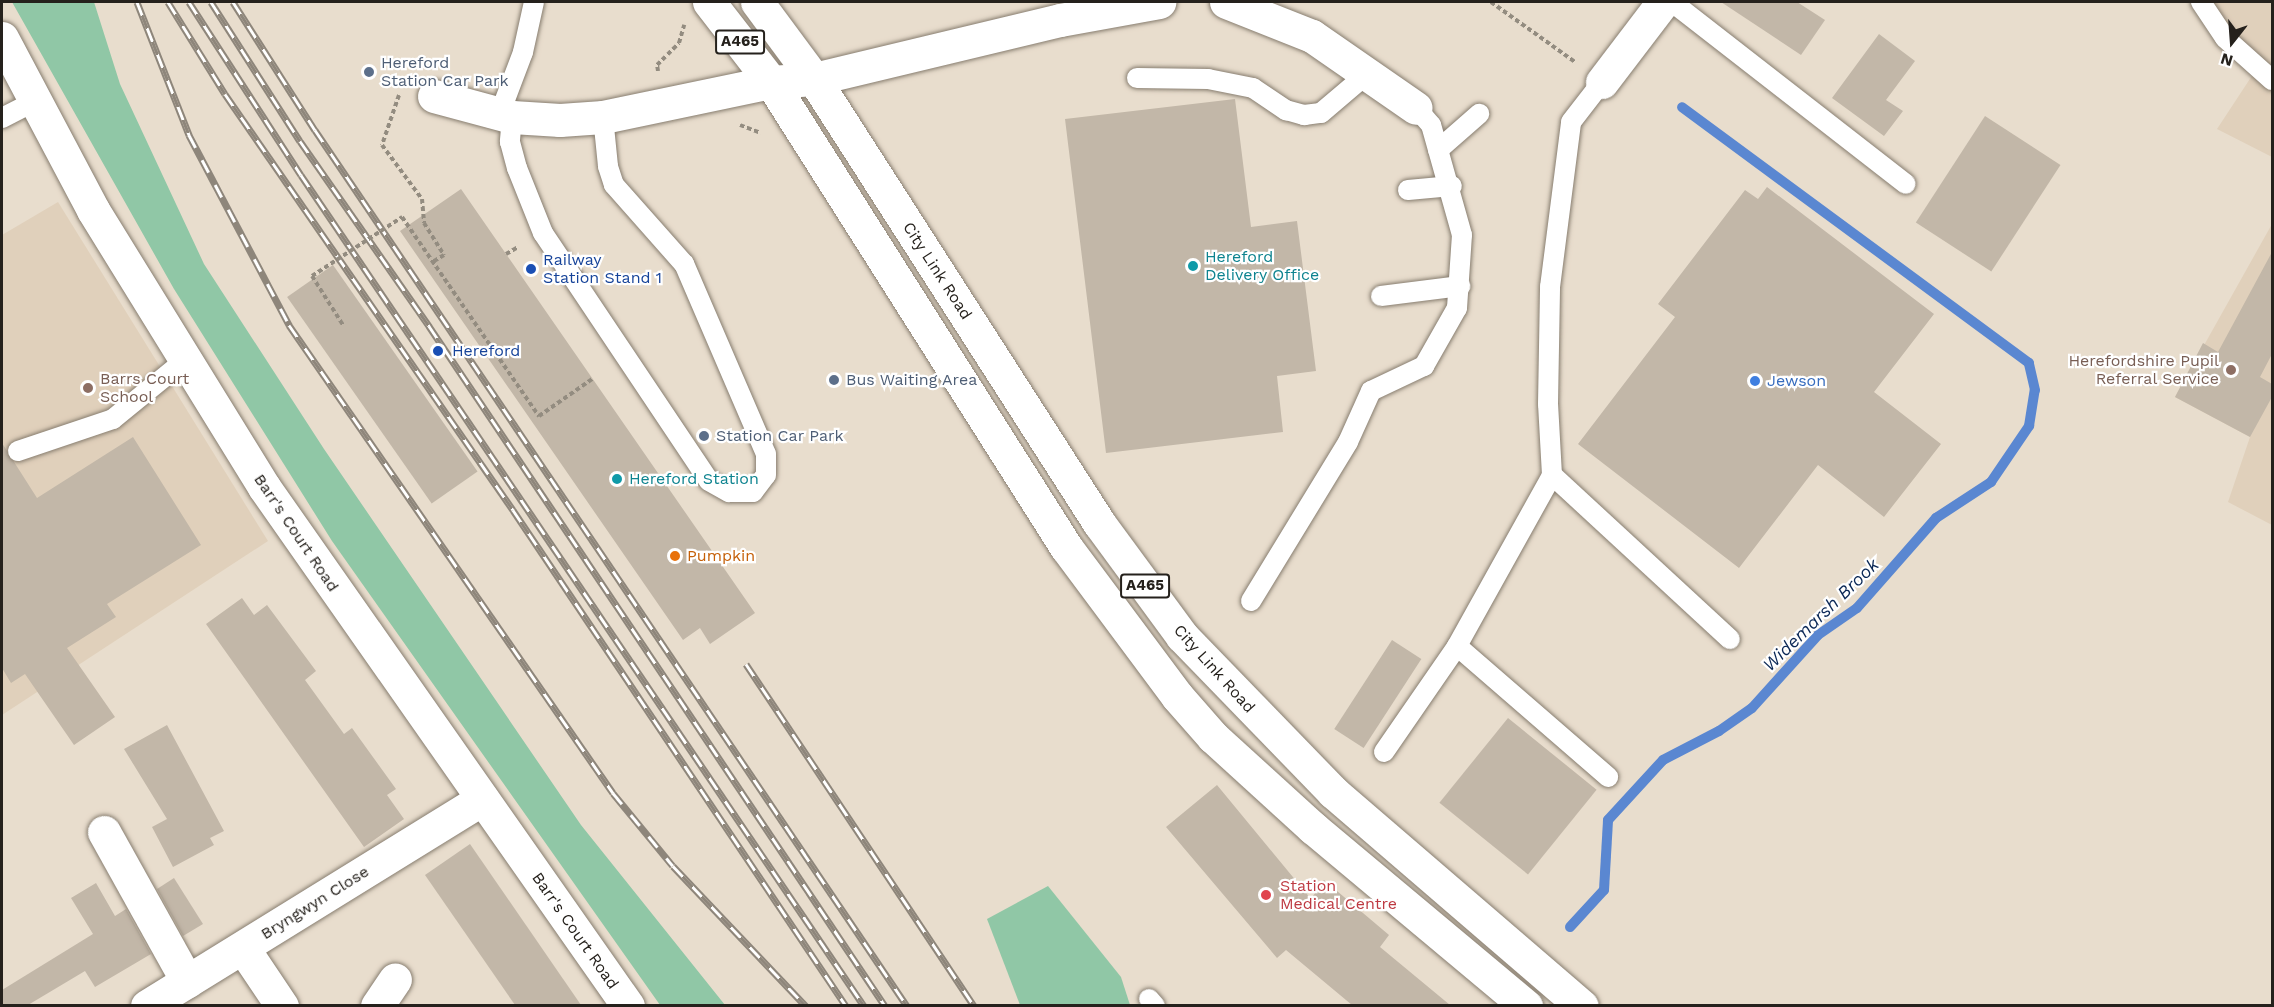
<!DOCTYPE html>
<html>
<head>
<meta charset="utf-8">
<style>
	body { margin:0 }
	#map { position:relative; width:2274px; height:1007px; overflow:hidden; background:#e8ddcd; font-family:"Work Sans",sans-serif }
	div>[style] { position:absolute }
	.built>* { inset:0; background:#e0d0bb }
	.green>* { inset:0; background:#90c7a6 }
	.stream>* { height:10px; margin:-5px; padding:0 5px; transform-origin:5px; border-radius:5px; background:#5a87d1 }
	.building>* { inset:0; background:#c2b7a8; transform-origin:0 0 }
	.path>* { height:4px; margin-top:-2px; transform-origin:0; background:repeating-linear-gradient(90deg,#938c80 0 4.5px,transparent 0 7.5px) }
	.roads { filter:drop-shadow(0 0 2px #877d6f) drop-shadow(0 0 2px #877d6f) }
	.service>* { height:20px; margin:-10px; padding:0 10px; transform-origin:10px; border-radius:10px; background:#fff }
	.minor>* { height:33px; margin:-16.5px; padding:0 16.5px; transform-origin:16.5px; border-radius:16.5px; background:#fff }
	.tertiary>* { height:33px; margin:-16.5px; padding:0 16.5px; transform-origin:16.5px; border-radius:16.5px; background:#fff }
	.trunk>* { height:33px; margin:-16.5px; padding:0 16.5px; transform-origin:16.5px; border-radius:16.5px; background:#fff }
	.rail>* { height:7px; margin-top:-3.5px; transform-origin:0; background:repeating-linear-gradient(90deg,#fff 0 14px,#8e867b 0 28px); box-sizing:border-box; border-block:2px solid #8e867b }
	.path-bridge>* { height:4px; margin-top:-2px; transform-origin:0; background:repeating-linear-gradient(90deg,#938c80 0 4.5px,transparent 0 7.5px) }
	.dots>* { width:16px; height:16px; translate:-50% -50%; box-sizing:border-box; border:3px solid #fff; border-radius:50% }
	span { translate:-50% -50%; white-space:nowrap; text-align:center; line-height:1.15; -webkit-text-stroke:4.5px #fff; paint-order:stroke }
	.shield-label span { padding:2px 4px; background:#fff; border:2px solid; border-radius:4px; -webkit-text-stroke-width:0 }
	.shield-label { font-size:15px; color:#25211c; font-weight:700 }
	.service-label { font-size:16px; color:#4e5e75 }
	.left { translate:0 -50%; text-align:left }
	.culture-label { font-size:16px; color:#0d838f }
	.transit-label { font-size:16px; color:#164399 }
	.street-label { font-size:16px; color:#25211c }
	.education-label { font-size:16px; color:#785e54 }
	.right { translate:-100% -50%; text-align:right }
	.shop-label { font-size:16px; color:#366cbe }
	.food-label { font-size:16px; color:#c56008 }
	.health-label { font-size:16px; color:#be3a42 }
	.water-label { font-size:18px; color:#0a2755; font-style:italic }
	.frame { position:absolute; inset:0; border:3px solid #25211c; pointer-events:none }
	.north { position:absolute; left:2202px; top:12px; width:60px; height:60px; -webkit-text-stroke:4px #fff; paint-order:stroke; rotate:197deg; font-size:16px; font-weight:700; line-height:24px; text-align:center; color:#25211c }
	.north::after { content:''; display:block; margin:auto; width:21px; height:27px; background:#25211c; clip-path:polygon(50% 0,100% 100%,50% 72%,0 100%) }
</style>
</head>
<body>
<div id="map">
	<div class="built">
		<div style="clip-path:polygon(2214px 2px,2272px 2px,2272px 157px,2217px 129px,2263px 59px,2211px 12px)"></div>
		<div style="clip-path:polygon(58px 202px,268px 541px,2px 715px,2px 235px)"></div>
		<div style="clip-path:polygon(2272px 224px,2272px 525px,2228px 502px,2250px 437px,2175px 397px)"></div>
	</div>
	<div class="green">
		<div style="clip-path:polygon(12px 2px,94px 2px,120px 84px,204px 264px,324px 449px,581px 825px,725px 1005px,660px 1005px,332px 541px,174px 289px)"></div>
		<div style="clip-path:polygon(1048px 886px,1121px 977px,1130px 1005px,1020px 1005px,987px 919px)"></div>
	</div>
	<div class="stream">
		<div style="left:1570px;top:927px;width:50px;rotate:-47.4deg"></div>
		<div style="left:1604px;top:890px;width:70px;rotate:-86.7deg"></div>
		<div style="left:1608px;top:820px;width:81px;rotate:-47.5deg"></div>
		<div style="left:1663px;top:760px;width:63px;rotate:-27.4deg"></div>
		<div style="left:1719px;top:731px;width:40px;rotate:-34.9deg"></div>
		<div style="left:1752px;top:708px;width:98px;rotate:-47.9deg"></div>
		<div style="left:1818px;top:635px;width:47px;rotate:-34.7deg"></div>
		<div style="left:1857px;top:608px;width:120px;rotate:-48.7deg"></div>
		<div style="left:1936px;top:518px;width:66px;rotate:-33.2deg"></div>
		<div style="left:1991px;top:482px;width:68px;rotate:-55.8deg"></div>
		<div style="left:2029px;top:426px;width:36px;rotate:-81deg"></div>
		<div style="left:2035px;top:390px;width:28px;rotate:-103deg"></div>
		<div style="left:2029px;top:363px;width:431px;rotate:-143.6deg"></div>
	</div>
	<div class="building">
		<div style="clip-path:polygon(1721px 2px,1797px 2px,1825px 20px,1801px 55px)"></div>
		<div style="clip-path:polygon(1879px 34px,1915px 61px,1886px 100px,1903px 111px,1884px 136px,1832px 98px)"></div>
		<div style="clip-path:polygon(1235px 99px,1251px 227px,1297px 221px,1316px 371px,1277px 376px,1283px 432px,1106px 453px,1065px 119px)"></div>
		<div style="left:1985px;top:116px;width:90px;height:127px;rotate:33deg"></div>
		<div style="clip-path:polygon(1767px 187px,1934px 314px,1874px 392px,1941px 444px,1884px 517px,1818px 465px,1739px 568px,1578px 444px,1675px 317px,1658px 304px,1745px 190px,1758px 199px)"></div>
		<div style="clip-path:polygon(461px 189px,755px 613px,710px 644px,700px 628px,683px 640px,400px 231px)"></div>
		<div style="clip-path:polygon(2272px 252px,2272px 354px,2260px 377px,2272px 384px,2272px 397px,2250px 437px,2175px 397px,2203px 343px,2218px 352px)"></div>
		<div style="left:333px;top:265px;width:252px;height:56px;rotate:55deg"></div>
		<div style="clip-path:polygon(133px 437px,201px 545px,107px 604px,116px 617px,67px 648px,115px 717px,74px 745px,25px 674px,11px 683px,2px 668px,2px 443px,37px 498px)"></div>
		<div style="clip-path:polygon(242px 598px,254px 615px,267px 605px,316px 671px,305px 680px,344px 734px,352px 728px,396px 789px,387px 795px,404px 819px,364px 847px,206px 624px)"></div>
		<div style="left:1392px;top:640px;width:35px;height:106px;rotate:33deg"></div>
		<div style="left:1508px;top:718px;width:114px;height:109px;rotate:39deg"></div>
		<div style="clip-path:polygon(167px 725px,224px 831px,210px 838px,214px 845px,173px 867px,152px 827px,167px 819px,124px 749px)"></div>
		<div style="clip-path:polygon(1217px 785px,1311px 899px,1324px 880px,1389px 935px,1380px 947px,1450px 1005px,1352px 1005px,1286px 950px,1277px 958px,1166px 827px)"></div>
		<div style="clip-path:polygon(470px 844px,581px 1005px,515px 1005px,425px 875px)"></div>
		<div style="clip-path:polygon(174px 878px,203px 924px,183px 936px,157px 889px)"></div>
		<div style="clip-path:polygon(96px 883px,115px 916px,126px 909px,151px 954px,95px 987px,85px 971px,28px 1005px,2px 1005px,2px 990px,93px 934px,71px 898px)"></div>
	</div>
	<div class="path">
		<div style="left:1491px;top:2px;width:103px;rotate:35.5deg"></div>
		<div style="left:658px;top:71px;width:6px;rotate:-99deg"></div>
		<div style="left:657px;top:65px;width:31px;rotate:-45deg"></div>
		<div style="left:679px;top:43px;width:19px;rotate:-74deg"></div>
		<div style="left:399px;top:95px;width:53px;rotate:108.8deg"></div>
		<div style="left:382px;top:145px;width:67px;rotate:53.5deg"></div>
		<div style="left:422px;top:199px;width:24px;rotate:85deg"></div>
		<div style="left:424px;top:223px;width:38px;rotate:58deg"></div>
		<div style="left:444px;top:255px;width:12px;rotate:149deg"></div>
		<div style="left:740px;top:125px;width:22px;rotate:21deg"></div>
		<div style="left:402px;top:217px;width:242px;rotate:55.5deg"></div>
		<div style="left:539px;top:416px;width:65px;rotate:-34.9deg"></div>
		<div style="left:506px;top:254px;width:14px;rotate:-30deg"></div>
		<div style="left:312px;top:276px;width:58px;rotate:57.7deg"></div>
	</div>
	<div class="roads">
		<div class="service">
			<div style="left:1672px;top:2px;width:296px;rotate:37.9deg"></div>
			<div style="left:2201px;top:2px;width:43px;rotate:56.3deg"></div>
			<div style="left:2225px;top:38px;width:63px;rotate:41.8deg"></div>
			<div style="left:1137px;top:78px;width:71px;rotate:0.8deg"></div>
			<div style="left:1208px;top:79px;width:46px;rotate:11.3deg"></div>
			<div style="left:1253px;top:88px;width:40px;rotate:34deg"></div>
			<div style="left:1286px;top:110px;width:19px;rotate:16deg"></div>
			<div style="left:1304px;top:115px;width:17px;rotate:-7deg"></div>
			<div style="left:1321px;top:113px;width:60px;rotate:-40.3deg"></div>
			<div style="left:500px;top:113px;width:65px;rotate:-69.3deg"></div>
			<div style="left:523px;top:52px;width:51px;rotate:-77.6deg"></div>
			<div style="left:512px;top:117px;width:25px;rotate:95deg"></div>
			<div style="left:510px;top:142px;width:27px;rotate:75deg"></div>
			<div style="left:517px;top:168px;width:70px;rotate:68.2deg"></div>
			<div style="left:543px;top:233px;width:298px;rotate:56.2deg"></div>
			<div style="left:709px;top:481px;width:23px;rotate:29deg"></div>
			<div style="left:729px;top:492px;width:24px"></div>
			<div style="left:753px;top:492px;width:21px;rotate:-53deg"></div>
			<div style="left:766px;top:475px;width:21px;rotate:-90deg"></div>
			<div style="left:766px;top:454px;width:207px;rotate:-113.3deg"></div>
			<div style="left:684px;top:264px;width:106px;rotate:-131.5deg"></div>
			<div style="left:614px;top:185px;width:20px;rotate:-108deg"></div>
			<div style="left:608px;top:166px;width:49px;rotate:-95.8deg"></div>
			<div style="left:2px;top:118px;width:37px;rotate:-27deg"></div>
			<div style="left:1438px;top:150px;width:55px;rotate:-41.3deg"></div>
			<div style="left:1408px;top:190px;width:44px;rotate:-5.2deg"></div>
			<div style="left:1381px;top:296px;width:80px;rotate:-7.2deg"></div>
			<div style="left:18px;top:451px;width:100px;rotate:-18.6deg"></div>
			<div style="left:113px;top:419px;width:92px;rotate:-39.2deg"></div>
			<div style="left:1552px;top:475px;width:242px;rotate:42.7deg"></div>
			<div style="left:1251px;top:601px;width:186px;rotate:-58.6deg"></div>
			<div style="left:1348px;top:442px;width:56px;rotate:-65.7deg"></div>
			<div style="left:1371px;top:391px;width:59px;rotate:-25.3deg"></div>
			<div style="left:1424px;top:366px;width:67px;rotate:-60.4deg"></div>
			<div style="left:1457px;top:308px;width:73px;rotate:-86.1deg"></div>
			<div style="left:1462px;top:235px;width:114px;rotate:-105.7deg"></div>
			<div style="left:1431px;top:125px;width:23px;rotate:-131deg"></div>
			<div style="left:1457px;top:646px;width:200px;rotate:40.9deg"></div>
			<div style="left:1384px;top:752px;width:129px;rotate:-55.4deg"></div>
			<div style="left:1457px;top:646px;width:196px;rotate:-60.9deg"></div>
			<div style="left:1552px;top:475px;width:71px;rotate:-93.2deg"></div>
			<div style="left:1548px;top:404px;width:117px;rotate:-89deg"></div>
			<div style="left:1550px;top:287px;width:166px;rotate:-82.7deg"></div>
			<div style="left:1571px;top:122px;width:51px;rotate:-52.2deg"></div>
			<div style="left:1149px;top:999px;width:9px;rotate:49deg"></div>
		</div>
		<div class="minor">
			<div style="left:1226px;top:2px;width:92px;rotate:21.6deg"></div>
			<div style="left:1312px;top:36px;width:126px;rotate:34.7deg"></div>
			<div style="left:1602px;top:82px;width:101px;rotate:-52.7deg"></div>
			<div style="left:434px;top:96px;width:81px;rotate:15.1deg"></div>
			<div style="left:512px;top:117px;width:48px;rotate:3.6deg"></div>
			<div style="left:560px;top:120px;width:43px;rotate:-4deg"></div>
			<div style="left:603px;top:117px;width:172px;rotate:-11.8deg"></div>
			<div style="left:771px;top:82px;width:43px;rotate:-4deg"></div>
			<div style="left:814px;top:79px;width:253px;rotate:-13.5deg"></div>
			<div style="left:1060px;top:20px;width:101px;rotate:-10.3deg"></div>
			<div style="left:104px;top:832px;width:171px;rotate:60.9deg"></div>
			<div style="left:243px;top:948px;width:70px;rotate:56.1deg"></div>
			<div style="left:147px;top:1006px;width:394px;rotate:-31.7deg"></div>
			<div style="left:377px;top:1006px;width:32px;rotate:-56deg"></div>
		</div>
		<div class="tertiary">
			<div style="left:2px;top:38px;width:195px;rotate:62.1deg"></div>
			<div style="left:93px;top:210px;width:326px;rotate:58.3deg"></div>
			<div style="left:264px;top:487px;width:634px;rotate:54.96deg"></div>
		</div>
		<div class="trunk">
			<div style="left:709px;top:2px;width:101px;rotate:52.2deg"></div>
			<div style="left:771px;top:82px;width:551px;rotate:57.61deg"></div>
			<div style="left:1066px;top:547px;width:186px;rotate:53.3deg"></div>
			<div style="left:1177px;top:696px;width:55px;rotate:48.7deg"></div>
			<div style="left:1213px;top:737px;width:135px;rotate:42.3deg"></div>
			<div style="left:1313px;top:828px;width:278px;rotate:39.9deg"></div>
			<div style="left:757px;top:2px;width:96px;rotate:53.5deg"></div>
			<div style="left:814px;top:79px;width:528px;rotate:57.3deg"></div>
			<div style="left:1099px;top:523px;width:140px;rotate:53.7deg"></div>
			<div style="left:1182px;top:636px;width:217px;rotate:45.9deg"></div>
			<div style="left:1333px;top:792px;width:328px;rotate:40.7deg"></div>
		</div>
	</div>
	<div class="rail">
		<div style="left:137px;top:2px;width:143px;rotate:68.6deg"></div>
		<div style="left:189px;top:135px;width:215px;rotate:62.2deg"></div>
		<div style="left:289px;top:325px;width:569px;rotate:55.3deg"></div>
		<div style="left:613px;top:793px;width:94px;rotate:50.6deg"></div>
		<div style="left:673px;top:866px;width:193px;rotate:46.5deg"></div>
		<div style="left:168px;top:2px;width:108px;rotate:58.2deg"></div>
		<div style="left:225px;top:94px;width:506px;rotate:55.3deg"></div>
		<div style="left:513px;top:510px;width:597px;rotate:56.12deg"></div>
		<div style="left:189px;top:2px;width:206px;rotate:57.1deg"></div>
		<div style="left:301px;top:175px;width:1004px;rotate:55.88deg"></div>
		<div style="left:211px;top:2px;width:165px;rotate:57.4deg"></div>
		<div style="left:300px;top:141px;width:226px;rotate:55.1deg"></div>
		<div style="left:429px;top:326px;width:819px;rotate:56.15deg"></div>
		<div style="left:233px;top:2px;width:152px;rotate:57.4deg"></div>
		<div style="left:315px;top:130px;width:1057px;rotate:55.95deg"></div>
		<div style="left:746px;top:664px;width:411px;rotate:56.3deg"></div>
	</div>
	<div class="path-bridge">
		<div style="left:312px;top:276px;width:108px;rotate:-33.2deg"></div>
	</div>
	<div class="dots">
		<div style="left:369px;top:72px;background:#5c6f8a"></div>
		<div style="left:1193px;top:266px;background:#0f9aa8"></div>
		<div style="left:531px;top:269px;background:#1a4fb4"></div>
		<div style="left:438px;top:351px;background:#1a4fb4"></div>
		<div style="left:2231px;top:370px;background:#8d6e63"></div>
		<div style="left:834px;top:380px;background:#5c6f8a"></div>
		<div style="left:1755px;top:381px;background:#3f7fe0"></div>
		<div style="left:88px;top:388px;background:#8d6e63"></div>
		<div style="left:704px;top:436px;background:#5c6f8a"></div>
		<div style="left:617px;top:479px;background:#0f9aa8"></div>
		<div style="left:675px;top:556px;background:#e8710a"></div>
		<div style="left:1266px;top:895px;background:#e0444e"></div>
	</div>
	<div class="shield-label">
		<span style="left:740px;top:42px">A465</span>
		<span style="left:1145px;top:586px">A465</span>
	</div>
	<div class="service-label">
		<span class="left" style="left:381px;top:72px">Hereford<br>Station Car Park</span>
		<span class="left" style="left:846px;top:380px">Bus Waiting Area</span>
		<span class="left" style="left:716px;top:436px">Station Car Park</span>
	</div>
	<div class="culture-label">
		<span class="left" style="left:1205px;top:266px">Hereford<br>Delivery Office</span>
		<span class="left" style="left:629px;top:479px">Hereford Station</span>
	</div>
	<div class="transit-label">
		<span class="left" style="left:543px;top:269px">Railway<br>Station Stand 1</span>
		<span class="left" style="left:452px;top:351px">Hereford</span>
	</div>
	<div class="street-label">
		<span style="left:937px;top:271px;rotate:57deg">City Link Road</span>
		<span style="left:296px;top:533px;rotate:56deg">Barr's Court Road</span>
		<span style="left:1214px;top:669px;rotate:48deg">City Link Road</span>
		<span style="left:315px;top:903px;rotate:-32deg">Bryngwyn Close</span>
		<span style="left:575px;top:931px;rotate:55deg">Barr's Court Road</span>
	</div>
	<div class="education-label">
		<span class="right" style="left:2219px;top:370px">Herefordshire Pupil<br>Referral Service</span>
		<span class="left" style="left:100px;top:388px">Barrs Court<br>School</span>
	</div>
	<div class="shop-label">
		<span class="left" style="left:1767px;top:381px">Jewson</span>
	</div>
	<div class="food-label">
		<span class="left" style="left:687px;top:556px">Pumpkin</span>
	</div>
	<div class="health-label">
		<span class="left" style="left:1280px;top:895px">Station<br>Medical Centre</span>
	</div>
	<div class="water-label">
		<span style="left:1821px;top:615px;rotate:-44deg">Widemarsh Brook</span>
	</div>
	<div class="frame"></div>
	<div class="north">N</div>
</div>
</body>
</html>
